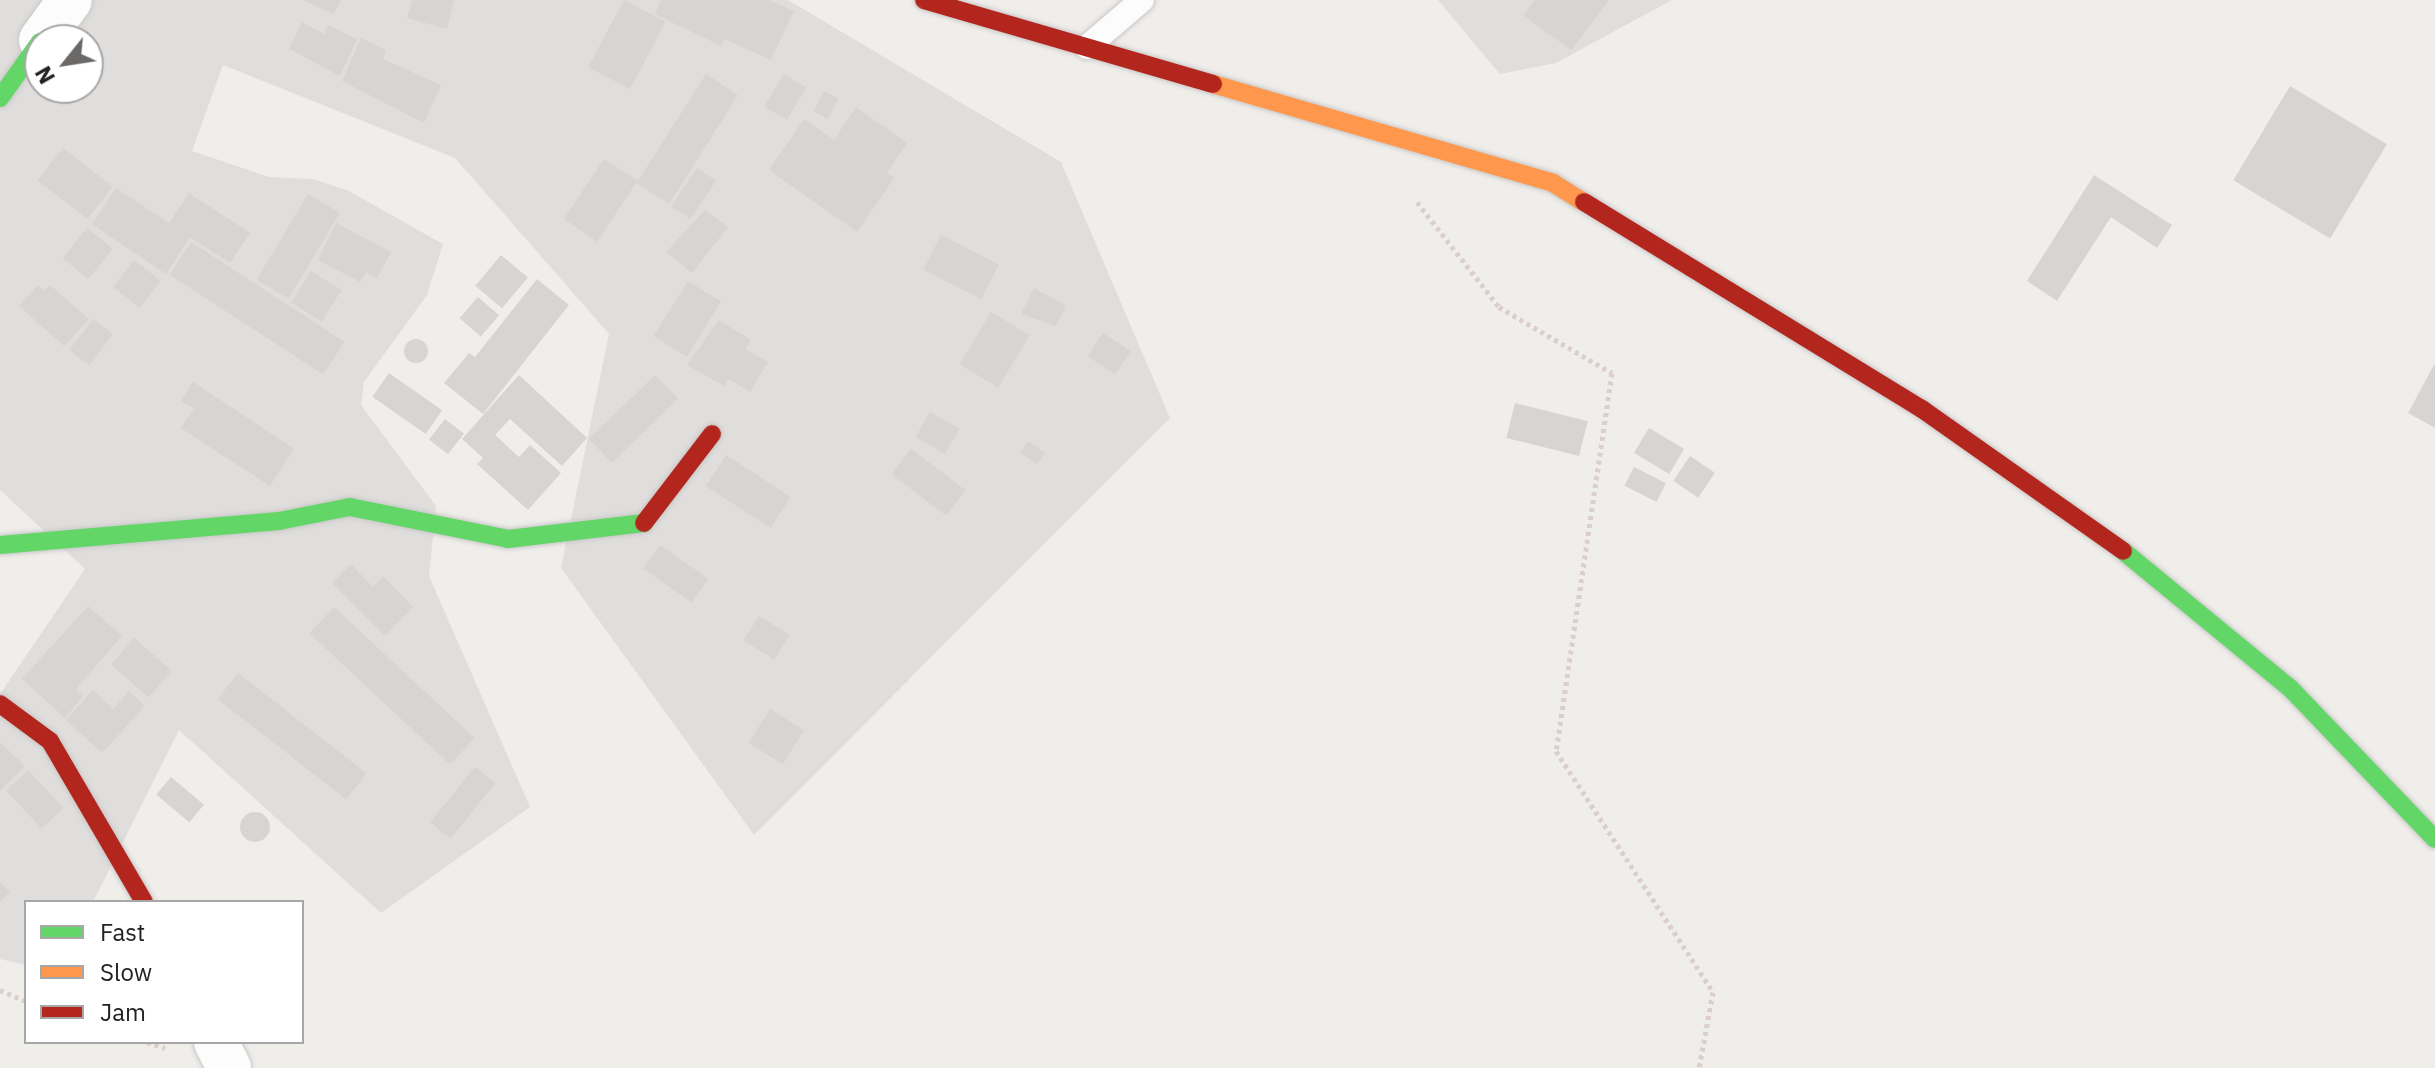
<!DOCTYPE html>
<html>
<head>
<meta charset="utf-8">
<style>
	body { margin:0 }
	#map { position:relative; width:2435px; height:1068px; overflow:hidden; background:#f0eeeb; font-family:"IBM Plex Sans",sans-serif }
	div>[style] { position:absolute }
	.residential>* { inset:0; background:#dfdedc }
	.building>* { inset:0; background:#d7d4d2; transform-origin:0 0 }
	.round { border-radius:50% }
	.path>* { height:5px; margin-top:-2.5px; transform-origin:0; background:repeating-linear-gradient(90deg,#dccecd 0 4px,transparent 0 8px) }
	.roads { filter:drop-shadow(0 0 2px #c9c8c7) drop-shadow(0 0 2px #c9c8c7) }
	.lane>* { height:24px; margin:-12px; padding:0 12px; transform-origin:12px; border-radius:12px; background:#fdfcfc }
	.street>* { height:44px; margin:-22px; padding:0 22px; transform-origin:22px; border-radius:22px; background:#fdfcfc }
	.fast>* { height:18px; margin:-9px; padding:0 9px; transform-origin:9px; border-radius:9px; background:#63d668 }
	.slow>* { height:18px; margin:-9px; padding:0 9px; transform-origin:9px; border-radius:9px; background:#ff974d }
	.jam>* { height:18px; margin:-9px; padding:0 9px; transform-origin:9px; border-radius:9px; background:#b3261e }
	span { translate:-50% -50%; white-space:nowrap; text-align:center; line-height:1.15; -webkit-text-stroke:6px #fff; paint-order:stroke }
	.legend { position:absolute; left:24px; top:900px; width:280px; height:144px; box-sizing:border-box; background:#fff; border:2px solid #a7a7a7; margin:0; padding:10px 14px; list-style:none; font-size:24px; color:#222 }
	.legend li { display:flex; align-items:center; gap:16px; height:40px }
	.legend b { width:40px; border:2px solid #a7a7a7 }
	.north { position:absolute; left:24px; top:24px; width:80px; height:80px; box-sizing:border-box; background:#fff; border:2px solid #a7a7a7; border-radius:50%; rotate:240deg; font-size:22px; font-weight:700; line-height:32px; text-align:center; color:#222 }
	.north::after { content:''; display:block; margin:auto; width:28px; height:36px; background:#6a6968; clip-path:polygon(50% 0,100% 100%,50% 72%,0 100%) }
</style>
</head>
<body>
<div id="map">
	<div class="residential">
		<div style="clip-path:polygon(evenodd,0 0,788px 0,1061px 162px,1170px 418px,754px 835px,561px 568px,609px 334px,455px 158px,223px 65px,192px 151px,269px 177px,313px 179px,347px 190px,443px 244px,427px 295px,364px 382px,361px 405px,436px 506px,429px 576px,530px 807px,381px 913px,179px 730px,93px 902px,26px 902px,26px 965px,0 959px,0 694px,85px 569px,0 490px,0 0,40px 40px,88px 40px,88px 88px,40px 88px,40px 40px)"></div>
		<div style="clip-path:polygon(1438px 0,1672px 0,1556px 63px,1500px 74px)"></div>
	</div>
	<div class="building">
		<div style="clip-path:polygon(303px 0,341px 0,334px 14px)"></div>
		<div style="clip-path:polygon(412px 0,454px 0,447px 29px,407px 18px)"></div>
		<div style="left:624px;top:0;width:47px;height:76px;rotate:28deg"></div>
		<div style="clip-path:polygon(661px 0,769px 0,794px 11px,771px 60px,724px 39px,721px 46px,655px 14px)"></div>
		<div style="clip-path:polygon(1535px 0,1609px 0,1571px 50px,1523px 15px)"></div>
		<div style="clip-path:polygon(302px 22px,324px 34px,328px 25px,357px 39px,340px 76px,289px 49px)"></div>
		<div style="clip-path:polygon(361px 38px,386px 50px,383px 59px,441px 85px,424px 123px,342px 81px)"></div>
		<div style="clip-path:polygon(706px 74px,738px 95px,669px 204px,636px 183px,597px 242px,564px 219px,604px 159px,638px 181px)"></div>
		<div style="left:784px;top:74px;width:26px;height:38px;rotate:31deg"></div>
		<div style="left:2290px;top:86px;width:113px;height:110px;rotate:31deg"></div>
		<div style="left:824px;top:91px;width:16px;height:23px;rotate:27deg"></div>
		<div style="clip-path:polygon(856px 107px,907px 143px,887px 173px,894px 178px,857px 232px,769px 170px,804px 119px,834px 140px)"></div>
		<div style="left:63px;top:148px;width:63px;height:41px;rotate:38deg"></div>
		<div style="left:697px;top:168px;width:23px;height:46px;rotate:34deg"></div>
		<div style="clip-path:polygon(2094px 175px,2172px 225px,2157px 248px,2111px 217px,2057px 301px,2027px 281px)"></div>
		<div style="clip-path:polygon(116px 188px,169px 223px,189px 193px,250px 233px,230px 263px,190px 237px,166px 274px,92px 224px)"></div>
		<div style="left:308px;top:194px;width:37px;height:100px;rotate:31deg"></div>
		<div style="clip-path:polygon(705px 210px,728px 227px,692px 273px,666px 252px)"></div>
		<div style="clip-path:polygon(336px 223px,391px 252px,377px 278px,366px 272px,360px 282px,318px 260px)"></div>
		<div style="left:87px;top:228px;width:33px;height:39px;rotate:39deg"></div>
		<div style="left:941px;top:235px;width:65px;height:39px;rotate:27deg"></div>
		<div style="left:191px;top:242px;width:183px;height:39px;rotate:33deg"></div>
		<div style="left:501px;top:255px;width:35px;height:40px;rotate:40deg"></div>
		<div style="left:134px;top:260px;width:34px;height:34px;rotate:38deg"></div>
		<div style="left:311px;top:271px;width:36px;height:37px;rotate:32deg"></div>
		<div style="clip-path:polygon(537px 279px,569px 305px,483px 414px,444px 383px,469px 353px,475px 357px)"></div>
		<div style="left:688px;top:281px;width:39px;height:65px;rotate:32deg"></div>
		<div style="clip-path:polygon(38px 285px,45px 291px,50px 285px,89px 319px,64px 346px,19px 306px)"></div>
		<div style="clip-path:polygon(1034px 288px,1066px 306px,1056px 326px,1021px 314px)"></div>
		<div style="left:478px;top:297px;width:28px;height:28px;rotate:41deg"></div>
		<div style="left:991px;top:312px;width:45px;height:61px;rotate:31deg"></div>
		<div style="left:93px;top:319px;width:25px;height:39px;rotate:37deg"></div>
		<div style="clip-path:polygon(719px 320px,751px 340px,745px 349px,768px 362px,750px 392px,729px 379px,724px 386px,687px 365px)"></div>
		<div style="left:1103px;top:333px;width:33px;height:28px;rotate:33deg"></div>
		<div class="round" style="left:404px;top:339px;width:24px;height:24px"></div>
		<div style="clip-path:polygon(2435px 363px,2435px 428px,2408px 413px)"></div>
		<div style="left:389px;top:373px;width:65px;height:29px;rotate:35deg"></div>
		<div style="clip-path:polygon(519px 375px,587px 438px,562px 466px,510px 419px,495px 435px,519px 457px,530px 445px,561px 473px,528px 510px,477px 464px,483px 458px,462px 439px)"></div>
		<div style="left:655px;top:375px;width:33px;height:92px;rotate:46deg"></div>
		<div style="clip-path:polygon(193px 382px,294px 449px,270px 486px,181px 428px,194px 409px,181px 401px)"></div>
		<div style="left:1515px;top:403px;width:75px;height:36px;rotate:14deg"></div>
		<div style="left:930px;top:412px;width:34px;height:29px;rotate:30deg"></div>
		<div style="left:445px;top:419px;width:24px;height:26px;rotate:38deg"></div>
		<div style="left:1649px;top:428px;width:41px;height:29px;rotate:31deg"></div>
		<div style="left:1028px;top:441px;width:21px;height:14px;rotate:35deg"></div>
		<div style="left:911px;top:449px;width:68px;height:32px;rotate:37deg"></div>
		<div style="left:726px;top:455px;width:77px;height:37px;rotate:33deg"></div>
		<div style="left:1690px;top:456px;width:30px;height:30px;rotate:34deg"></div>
		<div style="left:1634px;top:467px;width:36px;height:21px;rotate:27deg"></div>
		<div style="left:660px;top:545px;width:59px;height:29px;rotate:35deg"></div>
		<div style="clip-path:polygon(351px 564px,373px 587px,383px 576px,413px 607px,385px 636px,332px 583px)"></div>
		<div style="clip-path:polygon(88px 606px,122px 636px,76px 689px,83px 696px,65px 718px,22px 679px)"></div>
		<div style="left:334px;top:607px;width:192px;height:36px;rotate:43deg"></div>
		<div style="left:759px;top:616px;width:36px;height:29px;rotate:32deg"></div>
		<div style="left:134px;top:638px;width:50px;height:35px;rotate:41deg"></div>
		<div style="left:238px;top:673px;width:163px;height:33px;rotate:38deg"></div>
		<div style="clip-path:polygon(93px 690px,113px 709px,129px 691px,145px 706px,102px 753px,66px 720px)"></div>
		<div style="left:770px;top:709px;width:40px;height:40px;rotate:32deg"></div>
		<div style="clip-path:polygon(0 742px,25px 766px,0 791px)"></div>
		<div style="left:475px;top:767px;width:26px;height:71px;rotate:39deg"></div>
		<div style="left:28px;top:770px;width:52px;height:30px;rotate:47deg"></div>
		<div style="left:171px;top:777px;width:43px;height:23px;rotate:40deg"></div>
		<div class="round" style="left:240px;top:812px;width:30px;height:30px"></div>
		<div style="clip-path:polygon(0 882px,10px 892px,0 902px)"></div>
	</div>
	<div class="path">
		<div style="left:1417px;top:202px;width:133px;rotate:52deg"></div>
		<div style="left:1499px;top:307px;width:131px;rotate:30.3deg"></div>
		<div style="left:1612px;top:373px;width:382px;rotate:98.4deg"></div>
		<div style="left:1556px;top:751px;width:288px;rotate:56.9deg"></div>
		<div style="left:1713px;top:992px;width:77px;rotate:100.4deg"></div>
		<div style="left:0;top:990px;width:28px;rotate:23deg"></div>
		<div style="left:147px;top:1042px;width:19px;rotate:18deg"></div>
	</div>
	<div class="roads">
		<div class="lane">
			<div style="left:1087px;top:47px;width:72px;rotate:-40.5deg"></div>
		</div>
		<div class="street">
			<div style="left:41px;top:40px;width:49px;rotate:-54.1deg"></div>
			<div style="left:216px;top:1042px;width:29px;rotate:63deg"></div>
		</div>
		<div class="fast">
			<div style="left:0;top:98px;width:69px;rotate:-54.5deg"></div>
			<div style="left:0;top:545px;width:280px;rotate:-4.9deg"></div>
			<div style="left:279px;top:521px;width:72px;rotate:-11.2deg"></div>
			<div style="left:350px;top:507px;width:161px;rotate:11.4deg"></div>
			<div style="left:508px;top:539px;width:137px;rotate:-6.7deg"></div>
			<div style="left:2123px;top:551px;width:216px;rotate:39.4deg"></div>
			<div style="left:2290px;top:688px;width:209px;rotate:46.2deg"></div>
		</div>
		<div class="slow">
			<div style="left:1213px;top:84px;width:354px;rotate:16.2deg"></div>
			<div style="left:1553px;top:183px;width:36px;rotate:32deg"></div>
		</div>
		<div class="jam">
			<div style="left:924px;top:0;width:301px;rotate:16.2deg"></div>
			<div style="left:1584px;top:202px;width:396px;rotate:31.5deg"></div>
			<div style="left:1922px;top:409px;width:246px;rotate:35.2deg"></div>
			<div style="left:644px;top:523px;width:112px;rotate:-52.6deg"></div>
			<div style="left:0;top:704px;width:62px;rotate:36.5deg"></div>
			<div style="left:50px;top:741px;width:186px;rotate:59.7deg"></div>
		</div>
	</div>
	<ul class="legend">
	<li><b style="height:10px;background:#63d668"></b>Fast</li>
	<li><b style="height:10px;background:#ff974d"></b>Slow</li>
	<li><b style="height:10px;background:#b3261e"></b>Jam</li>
	</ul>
	<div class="north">N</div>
</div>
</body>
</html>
